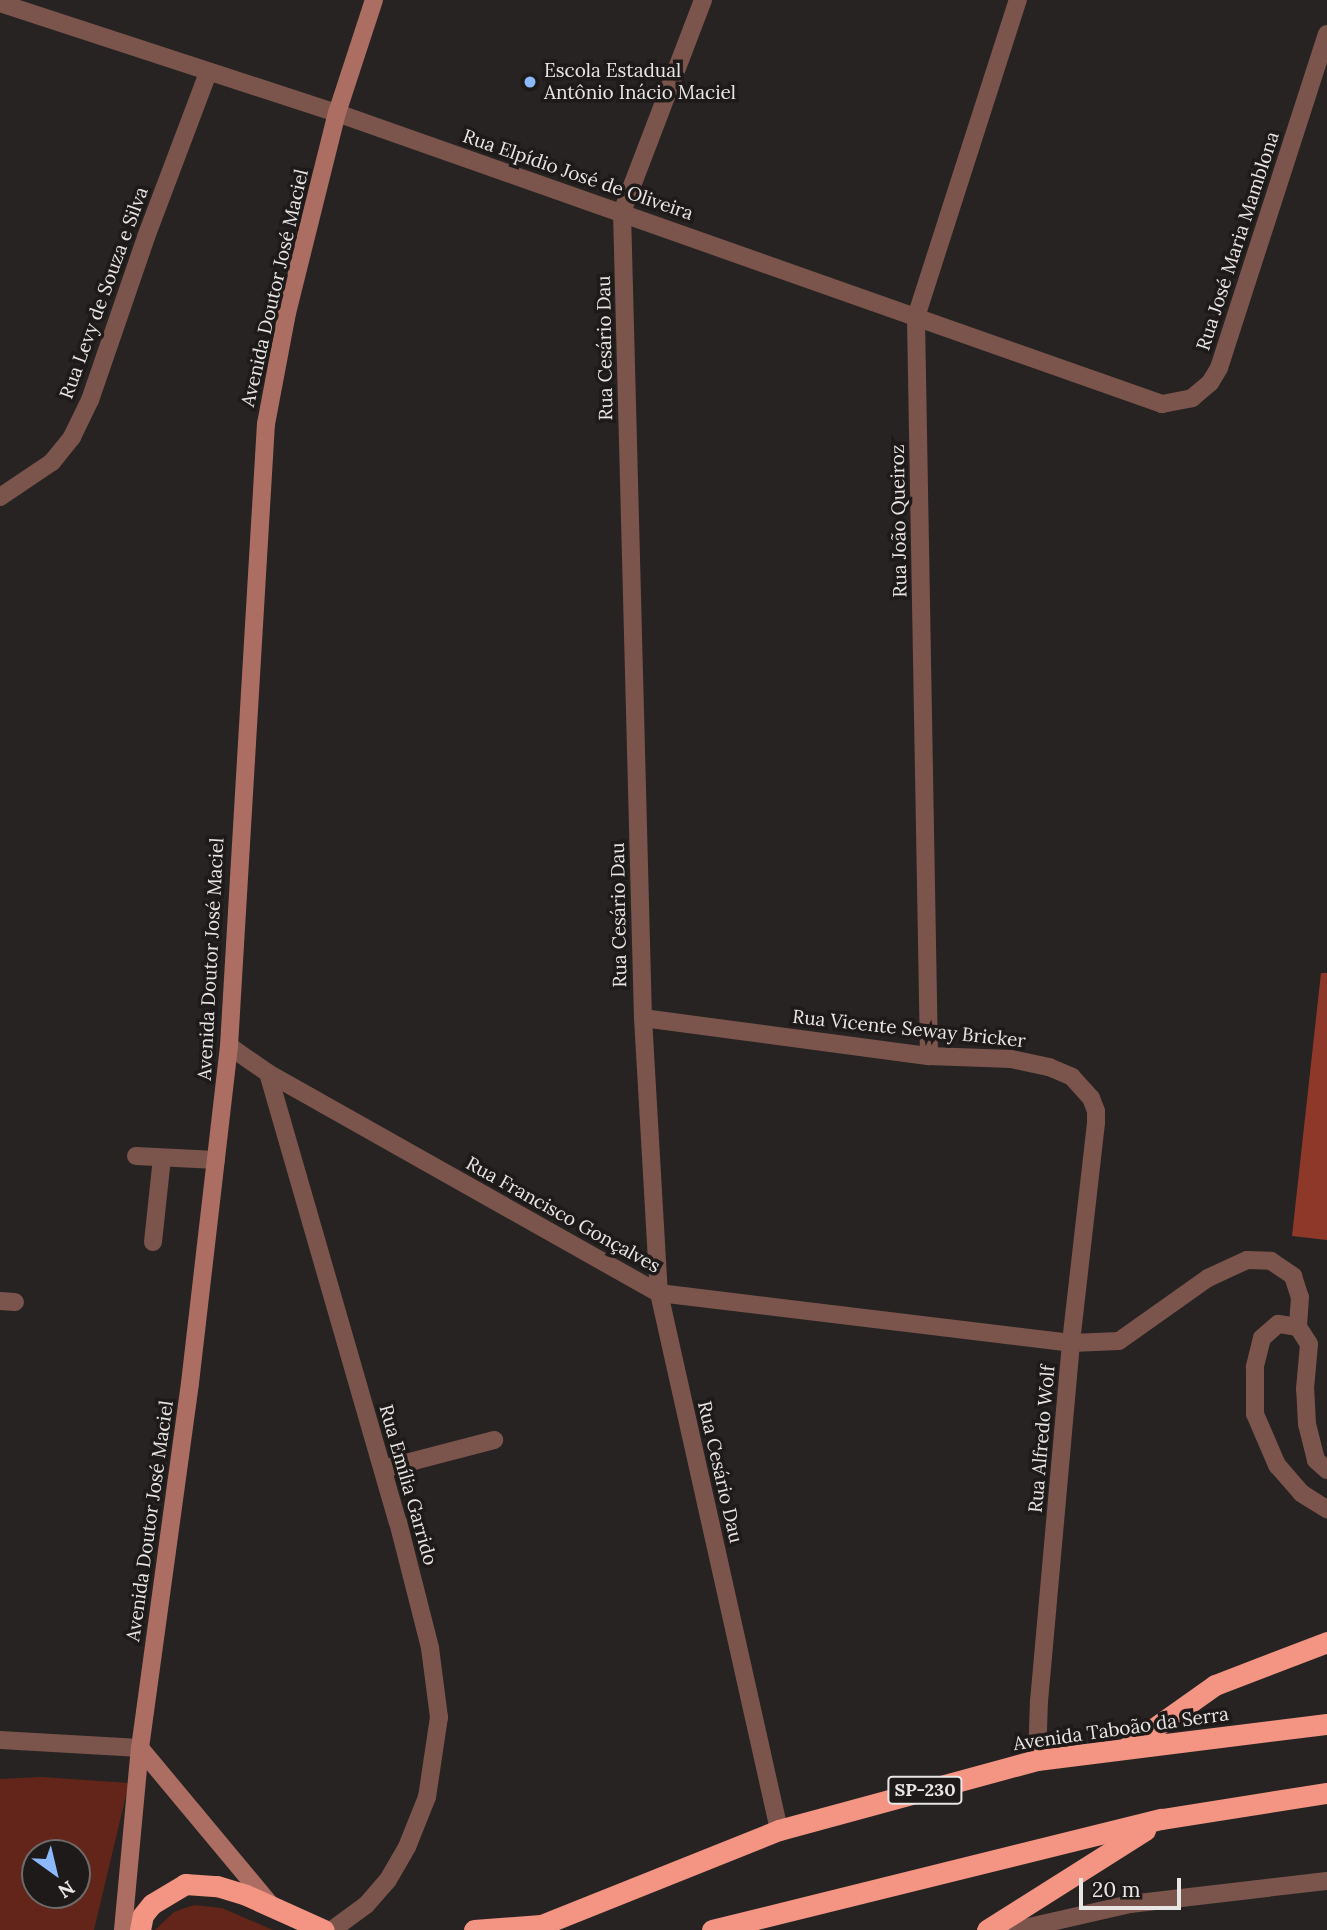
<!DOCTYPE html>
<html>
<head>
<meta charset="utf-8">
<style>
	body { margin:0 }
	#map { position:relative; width:1327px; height:1930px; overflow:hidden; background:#262322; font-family:Lora,serif }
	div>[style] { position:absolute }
	.green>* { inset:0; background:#63241a }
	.building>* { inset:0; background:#8e382a }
	.lane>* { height:18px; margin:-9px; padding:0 9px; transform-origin:9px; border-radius:9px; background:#7b544c }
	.street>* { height:18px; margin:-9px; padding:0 9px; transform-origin:9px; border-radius:9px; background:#7b544c }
	.secondary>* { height:18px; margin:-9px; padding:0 9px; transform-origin:9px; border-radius:9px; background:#ac6e62 }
	.highway>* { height:21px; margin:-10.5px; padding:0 10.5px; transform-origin:10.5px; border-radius:10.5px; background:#f49482 }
	.dots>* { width:19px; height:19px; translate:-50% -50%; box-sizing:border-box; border:4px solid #1d1a19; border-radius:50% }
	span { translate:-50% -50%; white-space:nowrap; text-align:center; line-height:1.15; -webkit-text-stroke:7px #1d1a19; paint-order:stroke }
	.shield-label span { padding:2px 5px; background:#1d1a19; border:2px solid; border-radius:5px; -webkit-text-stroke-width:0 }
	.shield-label { font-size:18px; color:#e8e6e5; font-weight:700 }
	.poi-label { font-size:19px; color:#e8e6e5 }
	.left { translate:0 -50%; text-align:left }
	.street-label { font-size:19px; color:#e8e6e5 }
	.north { position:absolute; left:21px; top:1839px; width:70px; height:70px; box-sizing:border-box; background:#1d1a19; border:2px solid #6e6c6b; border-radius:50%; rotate:146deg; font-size:19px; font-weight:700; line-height:28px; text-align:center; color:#e8e6e5 }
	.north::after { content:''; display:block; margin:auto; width:24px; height:32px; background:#8bb9fc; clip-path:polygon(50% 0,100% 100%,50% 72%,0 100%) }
	.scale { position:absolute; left:1079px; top:1878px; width:102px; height:32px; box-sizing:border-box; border:4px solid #e8e6e5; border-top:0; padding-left:9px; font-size:21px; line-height:24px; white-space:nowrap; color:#e8e6e5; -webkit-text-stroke:5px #1d1a19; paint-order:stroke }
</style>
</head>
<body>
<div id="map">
	<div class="green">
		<div style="clip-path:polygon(evenodd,42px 1777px,129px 1783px,94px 1930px,0 1930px,0 1779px,42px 1777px,35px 1853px,77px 1853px,77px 1895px,35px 1895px,35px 1853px)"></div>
		<div style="clip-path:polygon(194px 1905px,222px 1908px,273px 1930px,155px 1930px,174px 1912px)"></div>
	</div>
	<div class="building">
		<div style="clip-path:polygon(1321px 973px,1327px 973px,1327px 1240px,1292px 1236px)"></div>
	</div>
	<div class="lane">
		<div style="left:136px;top:1156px;width:80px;rotate:2.9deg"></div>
		<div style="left:153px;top:1242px;width:84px;rotate:-83.9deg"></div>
		<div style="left:0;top:1301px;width:15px;rotate:4deg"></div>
		<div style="left:1071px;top:1343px;width:48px;rotate:-2.4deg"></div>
		<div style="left:1119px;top:1341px;width:109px;rotate:-35.3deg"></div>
		<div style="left:1208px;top:1278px;width:43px;rotate:-24.8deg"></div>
		<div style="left:1247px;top:1260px;width:24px;rotate:2deg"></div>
		<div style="left:1271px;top:1261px;width:27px;rotate:34deg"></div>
		<div style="left:1293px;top:1276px;width:22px;rotate:72deg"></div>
		<div style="left:1300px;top:1297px;width:30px;rotate:94deg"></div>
		<div style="left:383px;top:1469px;width:115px;rotate:-14.6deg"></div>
		<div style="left:1327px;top:1470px;width:15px;rotate:-138deg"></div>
		<div style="left:1316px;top:1460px;width:37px;rotate:-104deg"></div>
		<div style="left:1307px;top:1424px;width:35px;rotate:-93deg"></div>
		<div style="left:1305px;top:1389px;width:45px;rotate:-84.9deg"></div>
		<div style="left:1309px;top:1344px;width:20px;rotate:-123deg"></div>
		<div style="left:1298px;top:1327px;width:20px;rotate:-171deg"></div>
		<div style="left:1278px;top:1324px;width:21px;rotate:139deg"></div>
		<div style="left:1262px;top:1338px;width:30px;rotate:104deg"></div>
		<div style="left:1255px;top:1367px;width:47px;rotate:90deg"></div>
		<div style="left:1255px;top:1414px;width:56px;rotate:66.7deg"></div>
		<div style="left:1277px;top:1465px;width:37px;rotate:49deg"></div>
		<div style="left:1301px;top:1493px;width:31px;rotate:32deg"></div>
	</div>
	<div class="street">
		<div style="left:703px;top:0;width:227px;rotate:110.9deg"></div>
		<div style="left:622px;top:212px;width:806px;rotate:88.51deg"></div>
		<div style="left:643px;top:1018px;width:275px;rotate:86.7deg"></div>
		<div style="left:659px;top:1293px;width:550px;rotate:77.4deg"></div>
		<div style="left:0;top:3px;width:354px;rotate:18.1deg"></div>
		<div style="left:337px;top:113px;width:875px;rotate:19.43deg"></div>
		<div style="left:1162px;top:404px;width:31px;rotate:-11deg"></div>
		<div style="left:1192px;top:398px;width:23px;rotate:-40deg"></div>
		<div style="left:1210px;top:383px;width:17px;rotate:-59deg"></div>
		<div style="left:1219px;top:368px;width:351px;rotate:-72.1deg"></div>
		<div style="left:0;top:497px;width:63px;rotate:-33.9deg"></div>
		<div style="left:52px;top:462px;width:32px;rotate:-51deg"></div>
		<div style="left:72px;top:437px;width:41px;rotate:-64.1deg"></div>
		<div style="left:90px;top:400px;width:172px;rotate:-71deg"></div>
		<div style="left:146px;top:237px;width:175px;rotate:-69.3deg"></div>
		<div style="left:643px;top:1018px;width:289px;rotate:7.6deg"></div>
		<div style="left:929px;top:1056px;width:82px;rotate:2.1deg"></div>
		<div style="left:1011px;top:1059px;width:39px;rotate:12deg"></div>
		<div style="left:1049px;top:1067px;width:25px;rotate:23deg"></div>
		<div style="left:1072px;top:1077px;width:28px;rotate:48deg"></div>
		<div style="left:1091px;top:1098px;width:14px;rotate:69deg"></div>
		<div style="left:1096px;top:1111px;width:12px;rotate:90deg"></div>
		<div style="left:1096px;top:1123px;width:221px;rotate:96.5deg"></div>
		<div style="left:1071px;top:1343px;width:358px;rotate:95.1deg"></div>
		<div style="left:1039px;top:1700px;width:60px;rotate:91.9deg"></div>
		<div style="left:229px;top:1046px;width:47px;rotate:34.7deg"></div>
		<div style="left:268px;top:1073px;width:467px;rotate:73.9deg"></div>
		<div style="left:398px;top:1522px;width:130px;rotate:75.7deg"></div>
		<div style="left:430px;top:1648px;width:70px;rotate:82.6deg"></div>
		<div style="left:439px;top:1717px;width:81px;rotate:98.5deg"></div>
		<div style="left:427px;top:1797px;width:54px;rotate:111.8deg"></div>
		<div style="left:407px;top:1847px;width:39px;rotate:120deg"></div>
		<div style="left:387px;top:1881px;width:32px;rotate:131deg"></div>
		<div style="left:366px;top:1905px;width:42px;rotate:143.7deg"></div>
		<div style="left:929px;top:1056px;width:739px;rotate:-91.01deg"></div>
		<div style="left:916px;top:317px;width:333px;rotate:-72.2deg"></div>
		<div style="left:268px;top:1073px;width:449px;rotate:29.4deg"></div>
		<div style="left:659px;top:1293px;width:415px;rotate:6.9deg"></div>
		<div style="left:0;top:1740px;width:140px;rotate:3.3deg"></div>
		<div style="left:1016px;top:1930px;width:117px;rotate:-12.8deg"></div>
		<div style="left:1130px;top:1904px;width:198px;rotate:-6.7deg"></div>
	</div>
	<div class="secondary">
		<div style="left:140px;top:1748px;width:202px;rotate:50.2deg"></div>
		<div style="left:123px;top:1930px;width:183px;rotate:-84.7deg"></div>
		<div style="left:140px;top:1748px;width:368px;rotate:-82.2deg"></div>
		<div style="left:190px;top:1383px;width:339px;rotate:-83.4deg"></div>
		<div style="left:229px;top:1046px;width:623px;rotate:-86.6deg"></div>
		<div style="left:266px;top:424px;width:113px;rotate:-79.3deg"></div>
		<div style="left:287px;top:313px;width:206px;rotate:-76deg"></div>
		<div style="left:337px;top:113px;width:119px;rotate:-71.9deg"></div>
	</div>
	<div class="highway">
		<div style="left:1126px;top:1748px;width:109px;rotate:-35.3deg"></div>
		<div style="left:1215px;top:1685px;width:120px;rotate:-21deg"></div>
		<div style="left:140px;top:1930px;width:15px;rotate:-79deg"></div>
		<div style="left:143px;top:1915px;width:14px;rotate:-51deg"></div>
		<div style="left:152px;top:1904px;width:39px;rotate:-31deg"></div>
		<div style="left:185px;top:1884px;width:32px;rotate:4deg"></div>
		<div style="left:217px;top:1886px;width:30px;rotate:17deg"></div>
		<div style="left:246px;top:1895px;width:85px;rotate:24.2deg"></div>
		<div style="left:474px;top:1930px;width:67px;rotate:-4.3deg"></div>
		<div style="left:529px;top:1930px;width:269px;rotate:-21.8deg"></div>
		<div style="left:779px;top:1830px;width:267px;rotate:-15.2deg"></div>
		<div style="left:1037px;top:1760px;width:292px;rotate:-7.1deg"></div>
		<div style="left:712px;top:1930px;width:463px;rotate:-13.9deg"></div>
		<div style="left:1162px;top:1819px;width:167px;rotate:-9deg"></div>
		<div style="left:987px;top:1930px;width:187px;rotate:-32.3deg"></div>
	</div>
	<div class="dots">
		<div style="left:530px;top:82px;background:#8bb9fc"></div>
	</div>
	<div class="shield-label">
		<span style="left:925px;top:1790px">SP-230</span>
	</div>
	<div class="poi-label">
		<span class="left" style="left:544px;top:82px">Escola Estadual<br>Antônio Inácio Maciel</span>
	</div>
	<div class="street-label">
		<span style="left:578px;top:175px;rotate:19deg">Rua Elpídio José de Oliveira</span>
		<span style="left:1238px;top:241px;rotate:-72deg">Rua José Maria Mamblona</span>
		<span style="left:275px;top:288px;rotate:-77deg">Avenida Doutor José Maciel</span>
		<span style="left:104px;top:293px;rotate:-70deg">Rua Levy de Souza e Silva</span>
		<span style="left:605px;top:348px;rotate:-91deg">Rua Cesário Dau</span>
		<span style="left:899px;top:521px;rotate:-91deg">Rua João Queiroz</span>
		<span style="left:619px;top:915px;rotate:-91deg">Rua Cesário Dau</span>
		<span style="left:211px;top:959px;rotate:-87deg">Avenida Doutor José Maciel</span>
		<span style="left:909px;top:1029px;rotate:6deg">Rua Vicente Seway Bricker</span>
		<span style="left:563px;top:1215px;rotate:29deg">Rua Francisco Gonçalves</span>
		<span style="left:1042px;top:1439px;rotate:-85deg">Rua Alfredo Wolf</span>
		<span style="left:720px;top:1472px;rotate:77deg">Rua Cesário Dau</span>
		<span style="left:408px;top:1485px;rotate:74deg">Rua Emília Garrido</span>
		<span style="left:150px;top:1521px;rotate:-82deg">Avenida Doutor José Maciel</span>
		<span style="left:1121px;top:1729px;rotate:-8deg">Avenida Taboão da Serra</span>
	</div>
	<div class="north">N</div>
	<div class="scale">20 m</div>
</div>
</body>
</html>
